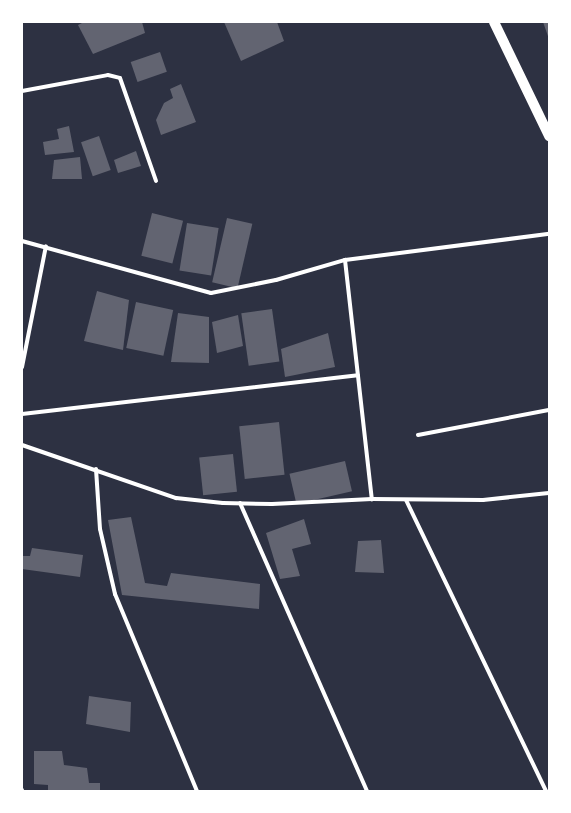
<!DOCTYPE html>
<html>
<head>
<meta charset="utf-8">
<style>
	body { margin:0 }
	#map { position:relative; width:571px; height:813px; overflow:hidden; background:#2d3142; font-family:"Titillium Web",sans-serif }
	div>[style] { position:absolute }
	.building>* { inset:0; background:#626471; transform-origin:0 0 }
	.minor>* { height:4px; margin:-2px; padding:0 2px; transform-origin:2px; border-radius:2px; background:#fff }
	.primary>* { height:10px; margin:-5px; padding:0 5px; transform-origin:5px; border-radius:5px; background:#fff }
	span { translate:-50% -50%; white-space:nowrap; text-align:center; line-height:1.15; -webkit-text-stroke:4px #fff; paint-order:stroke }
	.frame { position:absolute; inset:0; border:23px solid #fff; pointer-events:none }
</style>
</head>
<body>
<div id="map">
	<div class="building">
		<div style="clip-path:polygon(84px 22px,142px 22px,145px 33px,93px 54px,78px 25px)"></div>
		<div style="clip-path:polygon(224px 22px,277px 22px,284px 41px,241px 61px)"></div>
		<div style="clip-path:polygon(543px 22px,549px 22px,549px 39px)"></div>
		<div style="left:160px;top:52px;width:21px;height:31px;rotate:71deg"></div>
		<div style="clip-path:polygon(181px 84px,196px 122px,161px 135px,156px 120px,164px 103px,173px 98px,170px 89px)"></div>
		<div style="clip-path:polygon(69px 126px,74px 152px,45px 155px,43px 142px,59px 139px,57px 129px)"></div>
		<div style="left:99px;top:136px;width:36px;height:19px;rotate:71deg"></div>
		<div style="clip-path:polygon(136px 151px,141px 166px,118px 173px,114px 160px)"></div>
		<div style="clip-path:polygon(80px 157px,82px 179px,52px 179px,54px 160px)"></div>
		<div style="left:152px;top:213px;width:32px;height:44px;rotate:14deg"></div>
		<div style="left:227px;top:218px;width:26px;height:66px;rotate:13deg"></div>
		<div style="left:187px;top:223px;width:32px;height:48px;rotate:9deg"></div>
		<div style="clip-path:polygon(97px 291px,129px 300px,123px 350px,84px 341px)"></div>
		<div style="left:136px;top:302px;width:38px;height:47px;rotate:12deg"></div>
		<div style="left:272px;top:309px;width:53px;height:31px;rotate:82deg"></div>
		<div style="clip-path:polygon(178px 313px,209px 317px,209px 363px,171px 362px)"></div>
		<div style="clip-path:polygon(238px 315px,243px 346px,217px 353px,212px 322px)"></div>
		<div style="clip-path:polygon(328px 333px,335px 367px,285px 377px,281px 349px)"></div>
		<div style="left:279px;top:422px;width:53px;height:40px;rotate:84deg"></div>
		<div style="left:233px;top:454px;width:38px;height:34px;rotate:84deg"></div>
		<div style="left:345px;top:461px;width:31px;height:57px;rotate:77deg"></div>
		<div style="clip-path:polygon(131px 517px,145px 583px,167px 586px,171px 573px,260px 584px,259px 609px,122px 595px,108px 520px)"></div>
		<div style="clip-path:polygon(304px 519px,311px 544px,292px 549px,300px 576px,280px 579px,266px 533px)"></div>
		<div style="clip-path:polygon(381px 540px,384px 573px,355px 572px,358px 541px)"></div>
		<div style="clip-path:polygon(32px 548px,83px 555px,80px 577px,22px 569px,23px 556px,30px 556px)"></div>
		<div style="clip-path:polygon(89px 696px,131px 702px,130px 732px,86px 724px)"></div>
		<div style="clip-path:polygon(34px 751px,62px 751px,64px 765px,87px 768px,89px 783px,100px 783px,100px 791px,48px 791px,48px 785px,34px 784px)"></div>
	</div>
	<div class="minor">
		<div style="left:22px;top:91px;width:87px;rotate:-10.5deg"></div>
		<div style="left:108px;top:75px;width:12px;rotate:14deg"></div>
		<div style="left:120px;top:78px;width:109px;rotate:70.7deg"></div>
		<div style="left:22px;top:241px;width:196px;rotate:15.4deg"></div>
		<div style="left:211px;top:293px;width:66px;rotate:-11.3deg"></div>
		<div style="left:276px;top:280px;width:72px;rotate:-16.2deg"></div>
		<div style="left:345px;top:260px;width:206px;rotate:-7.3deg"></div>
		<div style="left:345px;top:260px;width:241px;rotate:83.6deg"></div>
		<div style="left:22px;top:367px;width:123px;rotate:-78.8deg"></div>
		<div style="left:22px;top:414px;width:338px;rotate:-6.6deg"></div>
		<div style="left:418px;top:435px;width:133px;rotate:-10.8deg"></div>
		<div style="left:22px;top:445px;width:163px;rotate:19deg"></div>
		<div style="left:176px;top:498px;width:47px;rotate:6.1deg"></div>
		<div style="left:223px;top:503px;width:49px;rotate:1.2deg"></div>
		<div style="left:272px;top:504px;width:100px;rotate:-2.9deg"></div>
		<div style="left:372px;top:499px;width:111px;rotate:0.5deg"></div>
		<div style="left:483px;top:500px;width:66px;rotate:-6.1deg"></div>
		<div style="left:96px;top:469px;width:60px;rotate:86.2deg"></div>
		<div style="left:100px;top:529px;width:67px;rotate:77deg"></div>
		<div style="left:115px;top:594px;width:213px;rotate:67.4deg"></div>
		<div style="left:406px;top:500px;width:323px;rotate:64.3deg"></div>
		<div style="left:240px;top:503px;width:315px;rotate:66.2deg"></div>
		<div style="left:22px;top:790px;width:1px;rotate:90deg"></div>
	</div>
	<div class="primary">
		<div style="left:494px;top:22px;width:127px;rotate:64.2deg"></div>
	</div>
	<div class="frame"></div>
</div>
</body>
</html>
